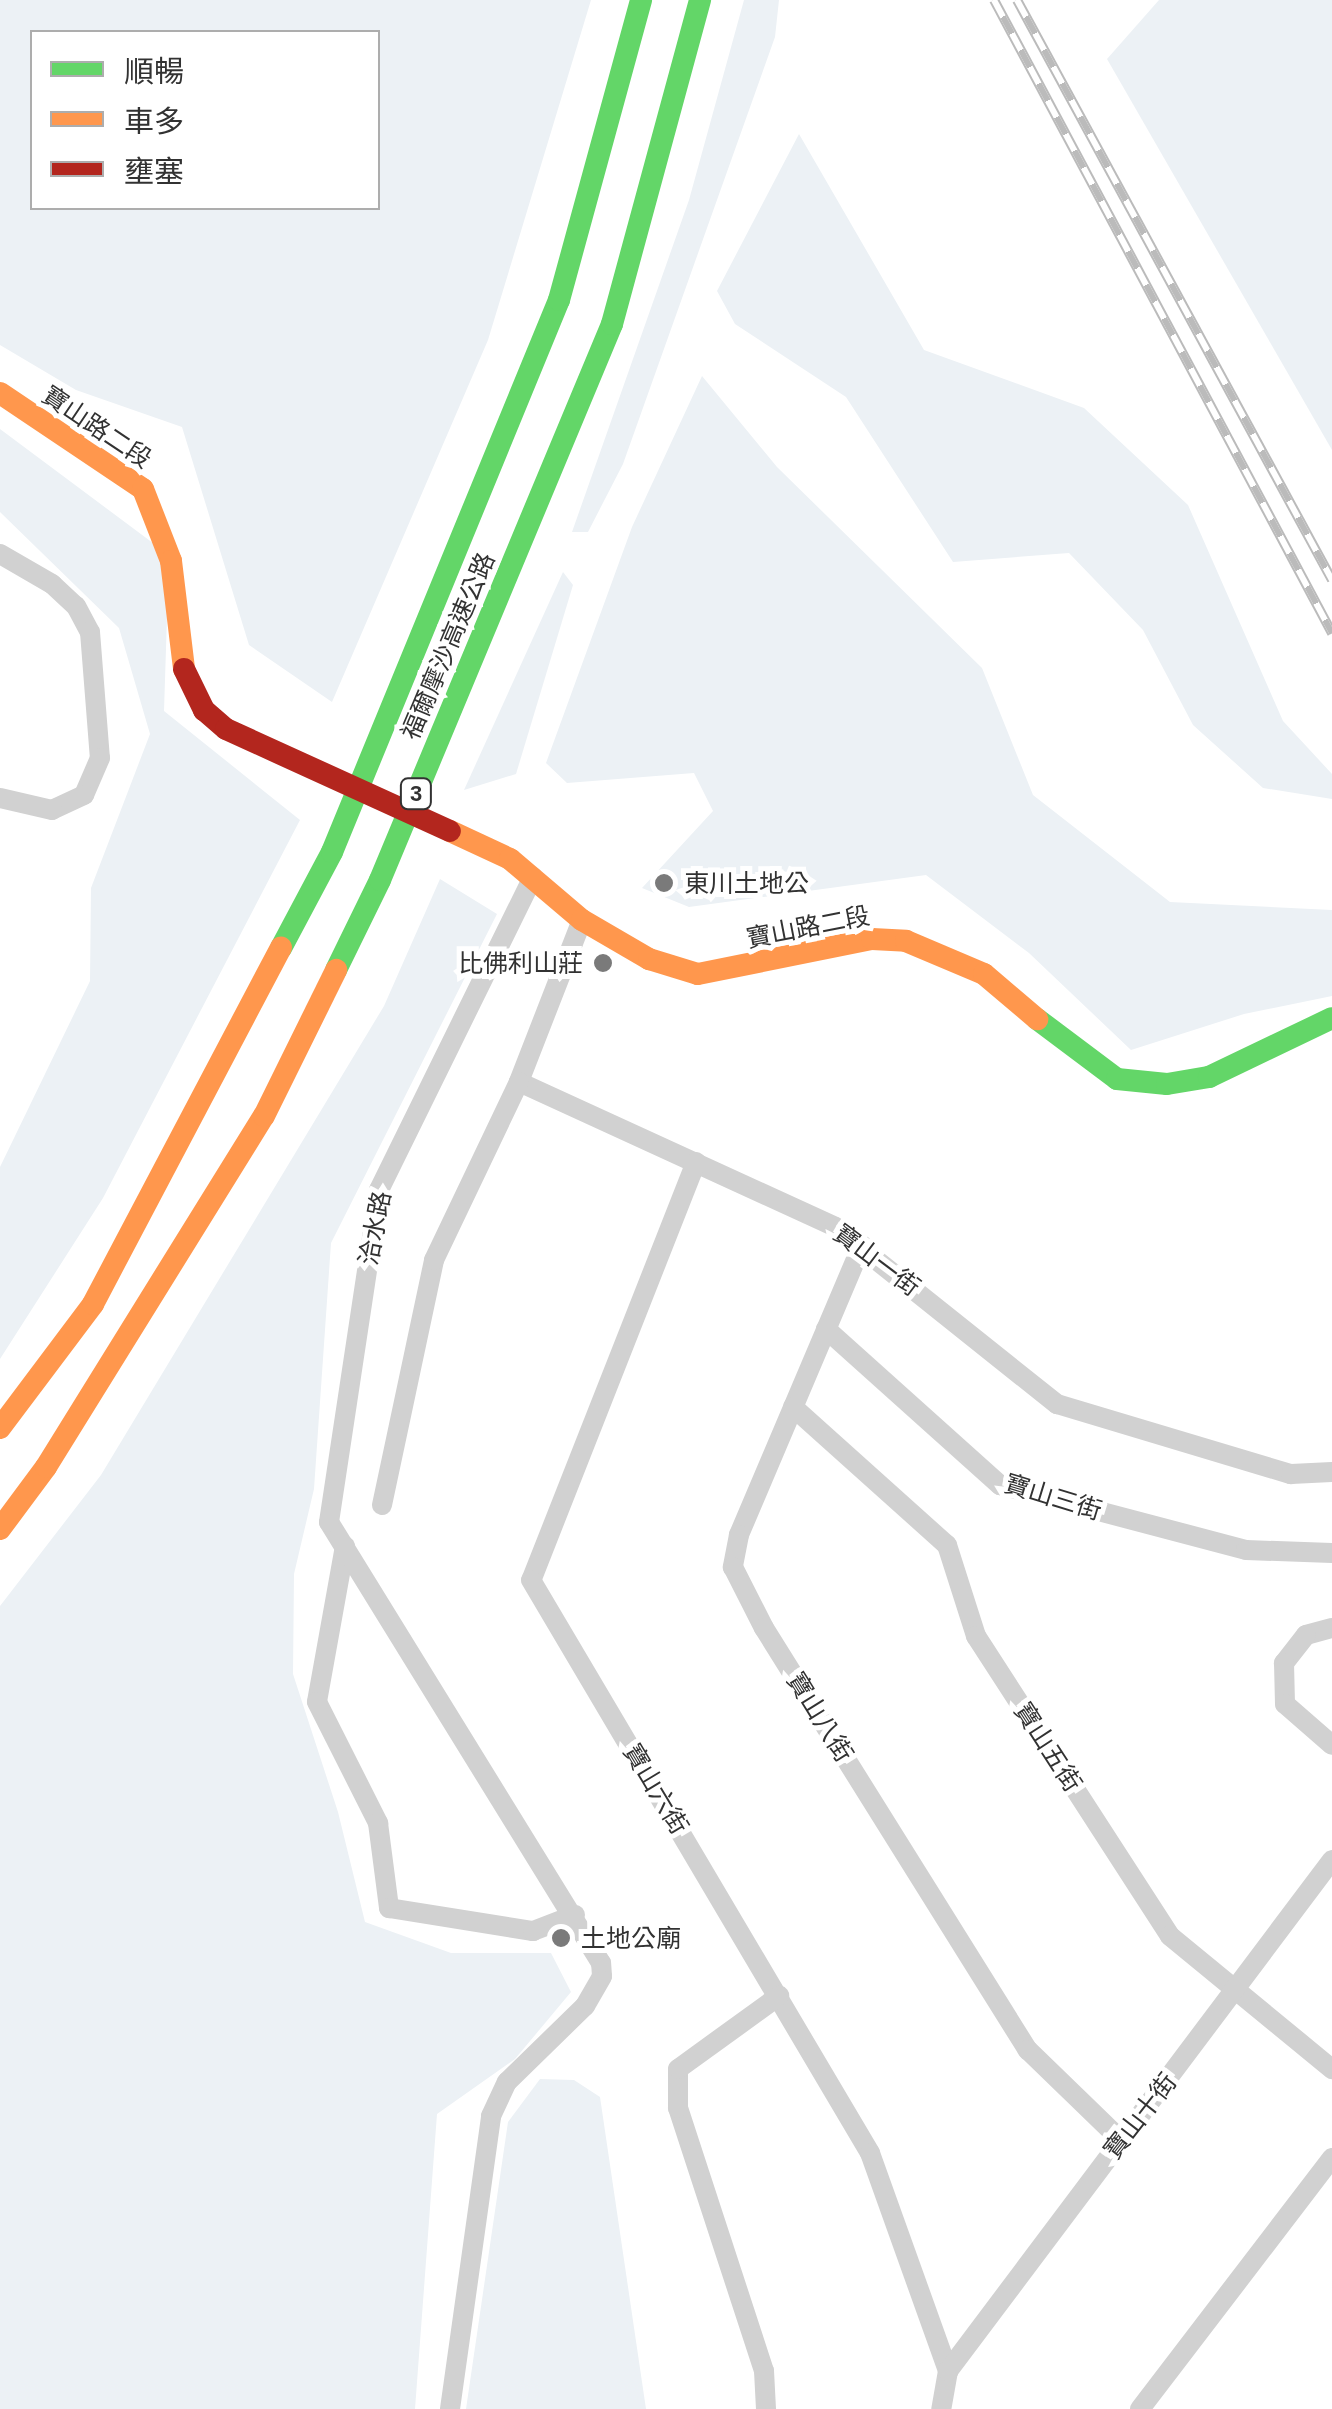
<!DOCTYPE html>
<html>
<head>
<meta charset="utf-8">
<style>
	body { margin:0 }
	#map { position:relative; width:1332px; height:2409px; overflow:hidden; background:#fff; font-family:Arial,"Noto Sans TC",sans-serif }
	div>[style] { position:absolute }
	.green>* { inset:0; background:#ecf1f5 }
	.street>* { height:20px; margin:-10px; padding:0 10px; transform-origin:10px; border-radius:10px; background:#d1d1d1 }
	.fast>* { height:22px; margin:-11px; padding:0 11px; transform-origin:11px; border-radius:11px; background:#63d668 }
	.slow>* { height:22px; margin:-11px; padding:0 11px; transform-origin:11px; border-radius:11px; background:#ff974d }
	.jam>* { height:22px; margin:-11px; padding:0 11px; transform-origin:11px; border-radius:11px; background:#b3261e }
	.rail>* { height:10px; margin-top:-5px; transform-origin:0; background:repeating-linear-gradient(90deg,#fff 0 19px,#bbb 0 38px); box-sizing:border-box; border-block:2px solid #bbb }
	.dots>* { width:28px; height:28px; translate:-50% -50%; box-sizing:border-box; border:5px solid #fff; border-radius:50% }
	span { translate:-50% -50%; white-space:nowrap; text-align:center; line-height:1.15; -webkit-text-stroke:10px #fff; paint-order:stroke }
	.shield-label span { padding:2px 8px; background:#fff; border:2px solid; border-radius:8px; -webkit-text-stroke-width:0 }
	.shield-label { font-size:22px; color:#323232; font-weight:700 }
	.street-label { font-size:25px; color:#323232 }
	.poi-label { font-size:25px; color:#323232 }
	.left { translate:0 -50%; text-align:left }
	.right { translate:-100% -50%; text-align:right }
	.legend { position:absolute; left:30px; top:30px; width:350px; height:180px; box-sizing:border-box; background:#fff; border:2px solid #adadad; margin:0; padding:12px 18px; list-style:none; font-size:30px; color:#323232 }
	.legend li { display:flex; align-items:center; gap:20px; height:50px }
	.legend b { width:50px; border:2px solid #adadad }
</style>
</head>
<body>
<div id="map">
	<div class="green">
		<div style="clip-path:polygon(evenodd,0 0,591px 0,488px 340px,332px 702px,249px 645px,182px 427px,76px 390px,0 345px,0 0,32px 32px,378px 32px,378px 208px,32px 208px,32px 32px)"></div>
		<div style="clip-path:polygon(744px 0,779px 0,775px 37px,623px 464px,588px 532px,572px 532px,689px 200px)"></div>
		<div style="clip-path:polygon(1159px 0,1332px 0,1332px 450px,1107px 59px)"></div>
		<div style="clip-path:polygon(799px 134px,924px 350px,1084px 408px,1188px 505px,1283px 721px,1332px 774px,1332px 799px,1263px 788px,1193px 725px,1143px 630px,1069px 553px,953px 562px,846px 397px,735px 324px,717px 291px)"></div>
		<div style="clip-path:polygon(702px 376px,777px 467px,982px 668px,1033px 795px,1170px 902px,1332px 910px,1332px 996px,1244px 1014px,1131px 1050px,1029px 953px,926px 875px,689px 907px,642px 888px,713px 811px,694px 773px,567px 783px,546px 763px,632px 527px)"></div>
		<div style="clip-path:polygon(0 429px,169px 555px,164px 711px,300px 820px,103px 1198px,0 1359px,0 1167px,90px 981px,91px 888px,150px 734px,119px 628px,0 512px)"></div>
		<div style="clip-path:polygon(563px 572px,573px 585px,516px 774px,464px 790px)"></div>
		<div style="clip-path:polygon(440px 879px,497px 914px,331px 1243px,314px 1489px,294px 1574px,293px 1674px,338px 1812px,365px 1922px,451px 1953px,551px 1953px,571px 1992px,515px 2059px,437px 2114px,415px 2409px,0 2409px,0 1606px,101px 1475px,384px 1006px)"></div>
		<div style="clip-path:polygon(540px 2079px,574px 2080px,600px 2097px,646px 2409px,466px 2409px,508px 2122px)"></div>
	</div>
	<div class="street">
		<div style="left:0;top:554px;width:60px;rotate:30deg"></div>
		<div style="left:52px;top:584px;width:33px;rotate:43deg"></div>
		<div style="left:76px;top:606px;width:30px;rotate:62deg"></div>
		<div style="left:90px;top:632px;width:126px;rotate:85.5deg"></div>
		<div style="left:100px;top:758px;width:40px;rotate:113.4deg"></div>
		<div style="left:84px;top:795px;width:35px;rotate:155deg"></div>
		<div style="left:52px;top:810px;width:53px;rotate:-167deg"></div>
		<div style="left:582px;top:920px;width:174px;rotate:111.3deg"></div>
		<div style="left:519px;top:1082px;width:348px;rotate:24.6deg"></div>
		<div style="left:835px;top:1227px;width:284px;rotate:38.6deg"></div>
		<div style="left:1057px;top:1404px;width:244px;rotate:16.7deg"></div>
		<div style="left:1291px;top:1474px;width:41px;rotate:-2.8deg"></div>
		<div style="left:696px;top:1162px;width:449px;rotate:111.5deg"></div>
		<div style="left:531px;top:1580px;width:666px;rotate:59.39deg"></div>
		<div style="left:870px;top:2153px;width:232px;rotate:70.3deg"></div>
		<div style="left:948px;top:2371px;width:39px;rotate:100deg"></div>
		<div style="left:862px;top:1245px;width:315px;rotate:113deg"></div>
		<div style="left:739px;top:1535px;width:33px;rotate:101deg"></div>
		<div style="left:733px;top:1567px;width:68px;rotate:63.1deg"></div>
		<div style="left:764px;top:1628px;width:498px;rotate:58deg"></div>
		<div style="left:1028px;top:2050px;width:129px;rotate:44.1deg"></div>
		<div style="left:826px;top:1329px;width:234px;rotate:41.9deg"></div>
		<div style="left:1000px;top:1485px;width:254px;rotate:14.8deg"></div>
		<div style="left:1246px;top:1550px;width:86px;rotate:2deg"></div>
		<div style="left:793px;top:1407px;width:207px;rotate:41.9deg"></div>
		<div style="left:947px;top:1545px;width:96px;rotate:72.3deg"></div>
		<div style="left:976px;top:1636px;width:357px;rotate:57.1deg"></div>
		<div style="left:1170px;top:1936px;width:210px;rotate:39.4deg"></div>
		<div style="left:382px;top:1505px;width:250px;rotate:-78deg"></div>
		<div style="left:434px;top:1260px;width:197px;rotate:-64.5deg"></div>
		<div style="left:345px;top:1546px;width:158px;rotate:100.2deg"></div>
		<div style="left:317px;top:1702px;width:136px;rotate:63.2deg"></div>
		<div style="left:378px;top:1823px;width:86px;rotate:82.6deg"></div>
		<div style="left:389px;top:1908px;width:146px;rotate:9.1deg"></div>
		<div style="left:533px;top:1931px;width:45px;rotate:-20.9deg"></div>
		<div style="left:1332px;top:1628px;width:27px;rotate:165deg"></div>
		<div style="left:1306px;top:1635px;width:36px;rotate:128deg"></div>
		<div style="left:1284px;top:1663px;width:41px;rotate:88.6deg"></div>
		<div style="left:1285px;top:1704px;width:62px;rotate:41.1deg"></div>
		<div style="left:948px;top:2371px;width:639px;rotate:-53.08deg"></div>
		<div style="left:450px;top:2409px;width:296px;rotate:-82deg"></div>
		<div style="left:491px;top:2116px;width:38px;rotate:-65deg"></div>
		<div style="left:507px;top:2082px;width:109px;rotate:-44.3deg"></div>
		<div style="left:585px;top:2006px;width:34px;rotate:-60deg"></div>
		<div style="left:602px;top:1976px;width:13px;rotate:-94deg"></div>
		<div style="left:601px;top:1963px;width:518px;rotate:-121.67deg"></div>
		<div style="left:329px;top:1522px;width:336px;rotate:-81.4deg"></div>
		<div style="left:379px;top:1190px;width:349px;rotate:-63.8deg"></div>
		<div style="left:766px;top:2409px;width:38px;rotate:-93deg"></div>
		<div style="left:764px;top:2371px;width:277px;rotate:-108.1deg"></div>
		<div style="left:678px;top:2108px;width:39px;rotate:-90deg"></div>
		<div style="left:678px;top:2069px;width:125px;rotate:-35.9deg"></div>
		<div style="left:1140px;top:2409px;width:316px;rotate:-52.6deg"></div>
	</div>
	<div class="fast">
		<div style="left:281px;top:948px;width:109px;rotate:-62deg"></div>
		<div style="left:332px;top:852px;width:597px;rotate:-67.65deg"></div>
		<div style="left:559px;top:300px;width:311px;rotate:-74.7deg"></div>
		<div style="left:336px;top:970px;width:100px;rotate:-63.9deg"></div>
		<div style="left:380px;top:880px;width:602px;rotate:-67.35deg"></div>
		<div style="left:612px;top:324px;width:336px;rotate:-74.8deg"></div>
		<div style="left:1037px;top:1019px;width:100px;rotate:36.9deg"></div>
		<div style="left:1117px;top:1079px;width:50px;rotate:5.7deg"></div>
		<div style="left:1167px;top:1084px;width:43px;rotate:-9.5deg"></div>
		<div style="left:1209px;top:1077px;width:136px;rotate:-25.6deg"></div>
	</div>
	<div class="slow">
		<div style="left:0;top:393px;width:172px;rotate:33.9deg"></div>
		<div style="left:143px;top:489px;width:77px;rotate:68.7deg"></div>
		<div style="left:171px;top:561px;width:109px;rotate:83.1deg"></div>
		<div style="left:450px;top:831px;width:66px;rotate:25deg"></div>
		<div style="left:510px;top:859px;width:94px;rotate:40.3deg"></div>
		<div style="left:582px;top:920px;width:78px;rotate:30.2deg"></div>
		<div style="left:649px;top:959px;width:51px;rotate:17deg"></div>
		<div style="left:698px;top:974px;width:177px;rotate:-11.4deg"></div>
		<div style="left:872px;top:939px;width:34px;rotate:3deg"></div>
		<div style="left:906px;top:941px;width:85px;rotate:22.9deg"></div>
		<div style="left:984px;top:974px;width:70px;rotate:40.3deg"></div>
		<div style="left:0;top:1428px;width:155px;rotate:-53.1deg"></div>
		<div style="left:93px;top:1304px;width:403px;rotate:-62.2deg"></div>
		<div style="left:0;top:1529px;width:77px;rotate:-53.4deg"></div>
		<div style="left:46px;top:1467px;width:413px;rotate:-58.2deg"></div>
		<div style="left:264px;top:1116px;width:163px;rotate:-63.7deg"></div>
	</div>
	<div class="jam">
		<div style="left:184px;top:669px;width:46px;rotate:64deg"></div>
		<div style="left:204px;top:710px;width:29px;rotate:41deg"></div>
		<div style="left:226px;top:729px;width:246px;rotate:24.5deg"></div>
	</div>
	<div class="rail">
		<div style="left:994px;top:0;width:718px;rotate:61.9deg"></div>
		<div style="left:1017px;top:0;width:660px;rotate:61.49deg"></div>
	</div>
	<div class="dots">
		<div style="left:664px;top:883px;background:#7a7a7a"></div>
		<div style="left:603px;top:963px;background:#7a7a7a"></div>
		<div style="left:561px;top:1938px;background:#7a7a7a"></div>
	</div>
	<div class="shield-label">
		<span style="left:416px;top:794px">3</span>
	</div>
	<div class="street-label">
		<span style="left:97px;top:427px;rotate:34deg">寶山路二段</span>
		<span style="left:448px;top:646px;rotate:-67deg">福爾摩沙高速公路</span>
		<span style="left:808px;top:927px;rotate:-11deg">寶山路二段</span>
		<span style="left:375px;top:1228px;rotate:-79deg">洽水路</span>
		<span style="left:877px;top:1260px;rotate:37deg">寶山一街</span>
		<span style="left:1053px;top:1497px;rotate:17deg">寶山三街</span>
		<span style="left:820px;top:1717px;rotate:58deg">寶山八街</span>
		<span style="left:1048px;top:1747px;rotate:57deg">寶山五街</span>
		<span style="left:656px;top:1789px;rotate:59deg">寶山六街</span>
		<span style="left:1140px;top:2116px;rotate:-52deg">寶山十街</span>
	</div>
	<div class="poi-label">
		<span class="left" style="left:684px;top:883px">東川土地公</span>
		<span class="right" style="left:583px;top:963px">比佛利山莊</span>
		<span class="left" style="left:581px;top:1938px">土地公廟</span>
	</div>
	<ul class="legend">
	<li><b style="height:12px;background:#63d668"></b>順暢</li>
	<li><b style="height:12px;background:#ff974d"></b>車多</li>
	<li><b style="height:12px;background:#b3261e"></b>壅塞</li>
	</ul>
</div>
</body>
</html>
